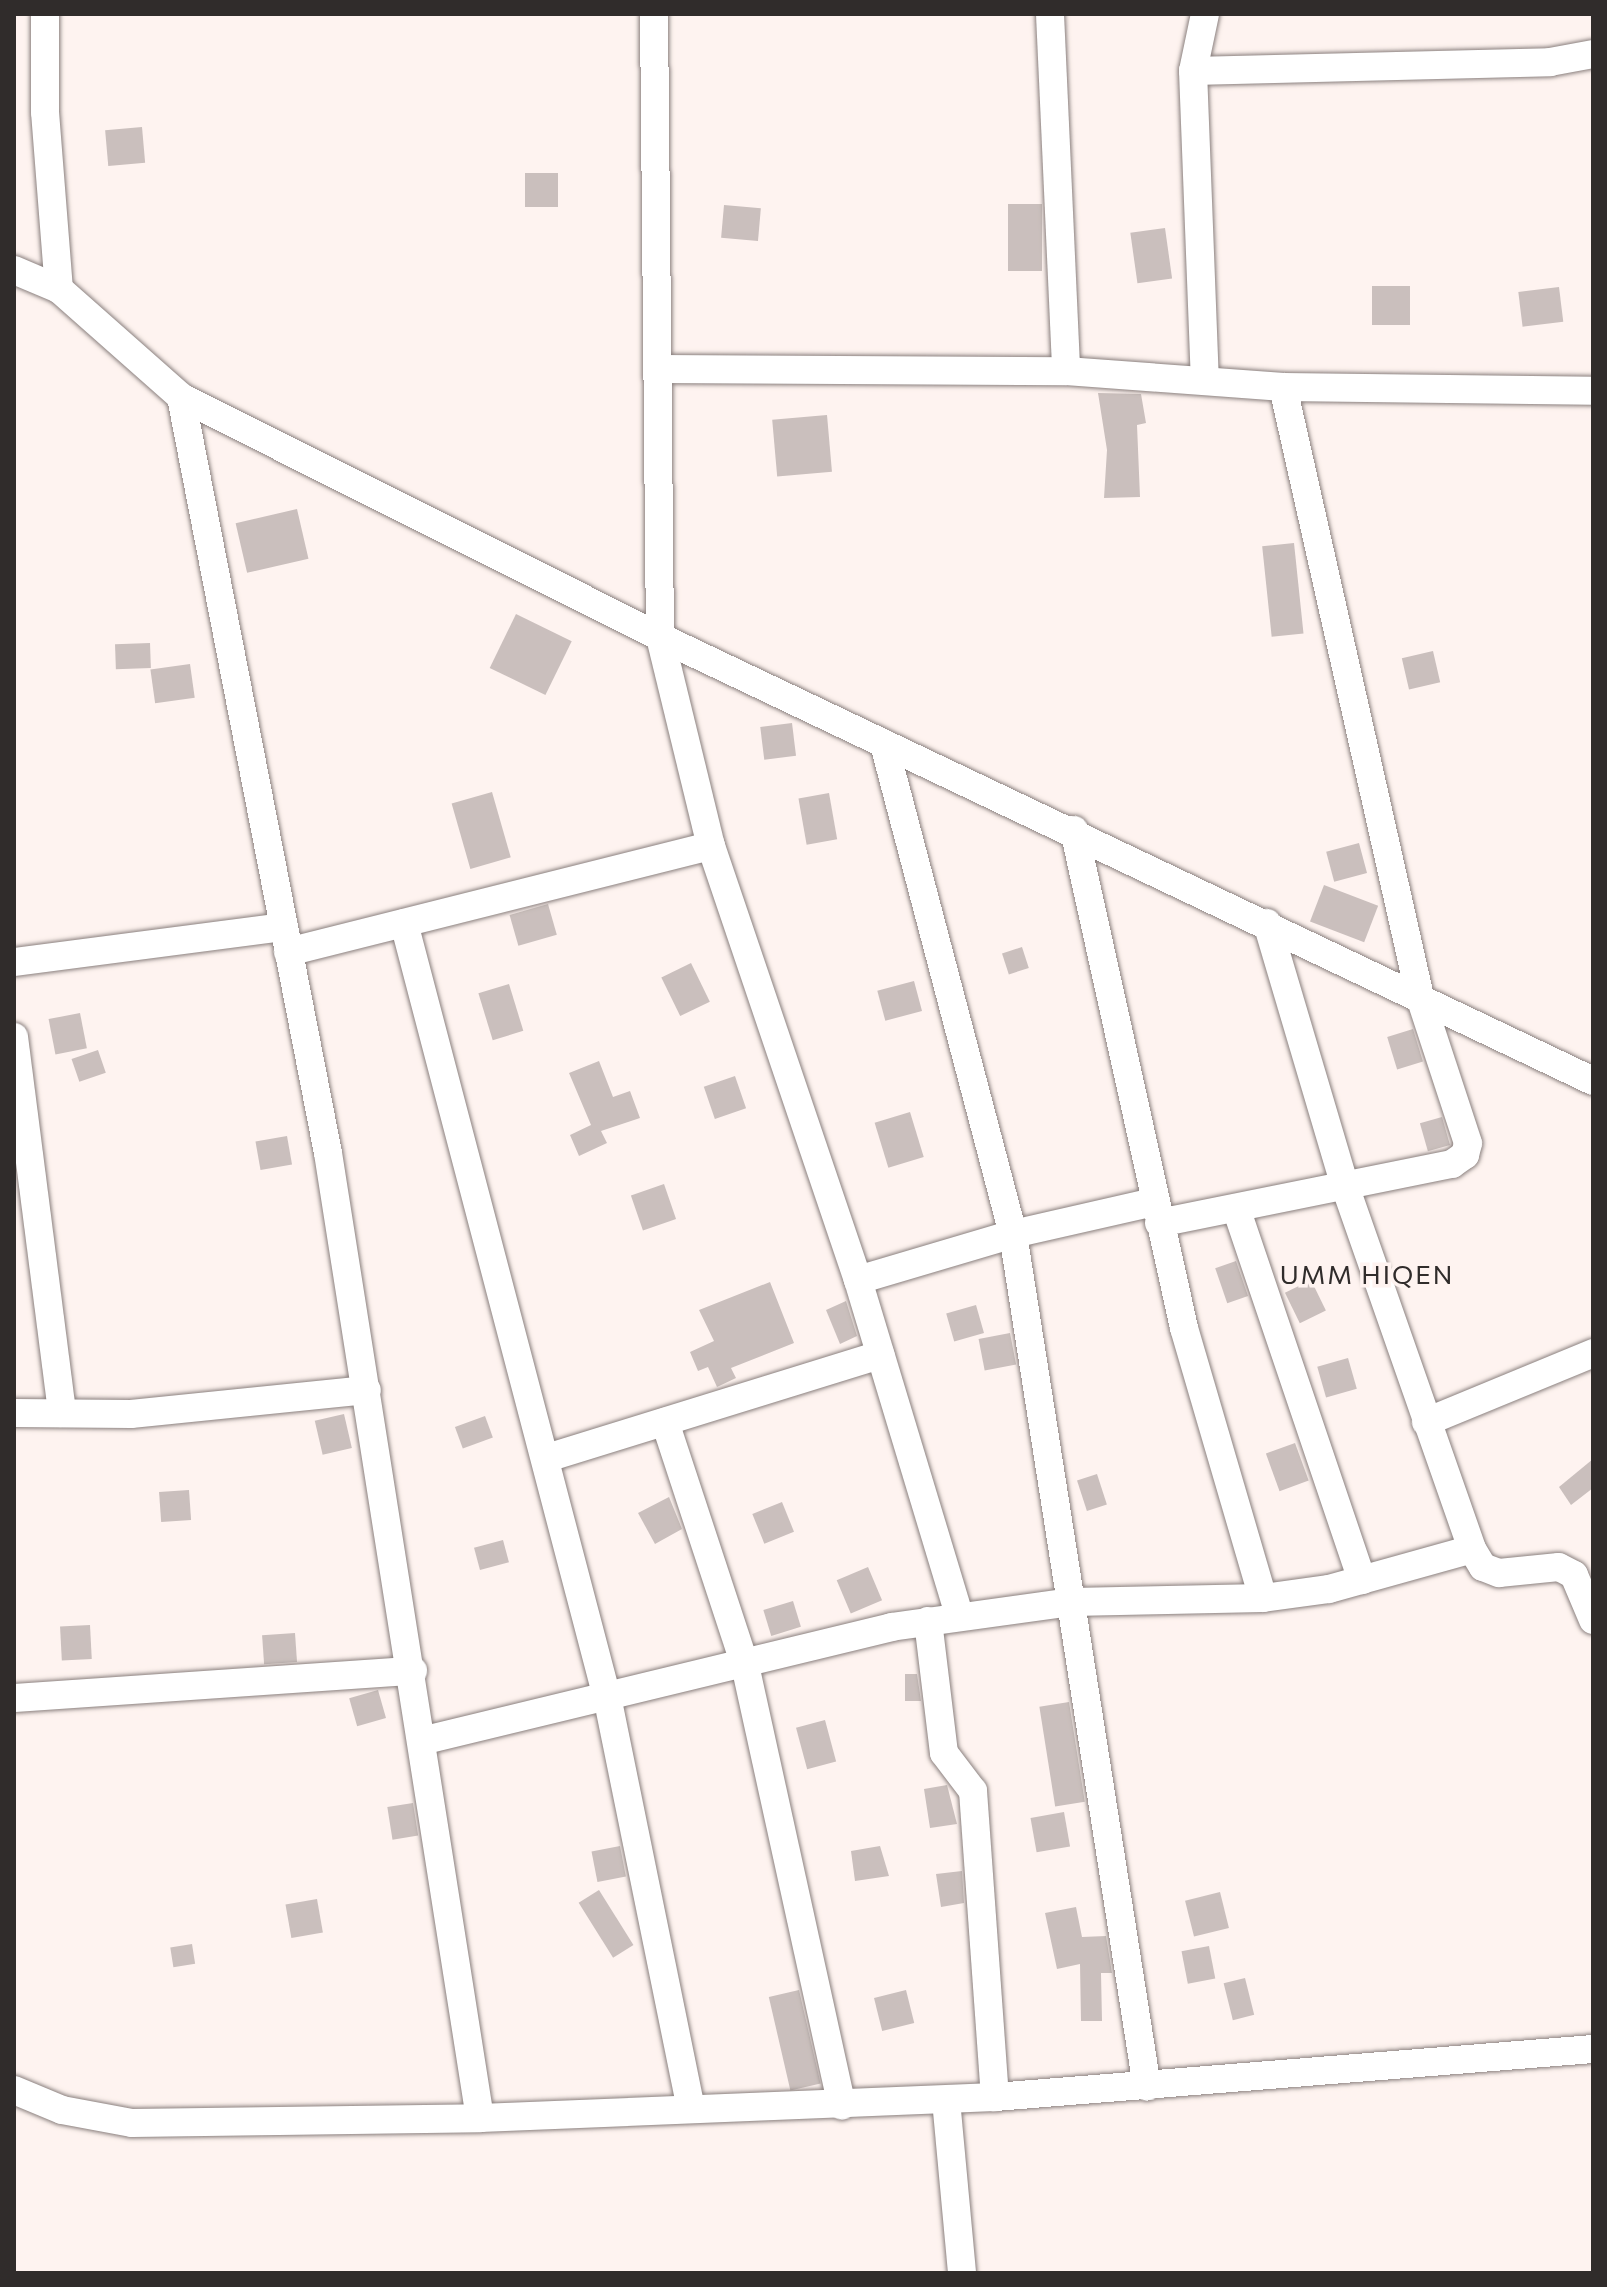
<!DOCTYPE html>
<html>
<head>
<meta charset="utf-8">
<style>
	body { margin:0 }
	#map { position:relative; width:1607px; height:2287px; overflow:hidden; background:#fef3f0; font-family:Commissioner,sans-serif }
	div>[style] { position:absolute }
	.building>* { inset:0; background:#cabfbd; transform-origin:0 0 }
	.roads { filter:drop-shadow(0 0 2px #8a807e) drop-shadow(0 0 2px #8a807e) }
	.minor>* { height:28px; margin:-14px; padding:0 14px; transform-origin:14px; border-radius:14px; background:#fff }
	span { translate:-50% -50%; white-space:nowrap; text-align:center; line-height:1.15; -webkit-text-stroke:7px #fef3f0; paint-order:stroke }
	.quarter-label { font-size:26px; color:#302c2b; letter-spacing:2px }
	.frame { position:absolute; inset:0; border:16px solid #302c2b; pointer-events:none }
</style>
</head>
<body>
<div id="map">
	<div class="building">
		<div style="left:142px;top:127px;width:36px;height:37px;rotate:85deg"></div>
		<div style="left:525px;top:173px;width:33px;height:34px"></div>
		<div style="left:1008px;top:204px;width:34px;height:67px"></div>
		<div style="left:724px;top:205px;width:37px;height:33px;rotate:5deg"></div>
		<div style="left:1165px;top:228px;width:51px;height:35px;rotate:82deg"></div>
		<div style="left:1372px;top:286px;width:38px;height:39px"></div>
		<div style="left:1559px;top:287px;width:35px;height:41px;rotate:83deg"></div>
		<div style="clip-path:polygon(1098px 393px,1141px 394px,1146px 423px,1137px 425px,1140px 497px,1104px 498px,1107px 450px)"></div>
		<div style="left:827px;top:415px;width:57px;height:55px;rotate:85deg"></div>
		<div style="left:297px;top:509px;width:51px;height:63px;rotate:77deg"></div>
		<div style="left:1294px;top:543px;width:91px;height:32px;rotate:84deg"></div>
		<div style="left:516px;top:614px;width:62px;height:60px;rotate:26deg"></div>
		<div style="left:150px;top:643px;width:25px;height:35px;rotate:88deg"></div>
		<div style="left:1433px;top:651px;width:32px;height:32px;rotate:77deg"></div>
		<div style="left:190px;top:664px;width:34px;height:40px;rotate:82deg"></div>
		<div style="left:792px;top:723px;width:33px;height:32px;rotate:83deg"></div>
		<div style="left:492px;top:792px;width:68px;height:42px;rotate:74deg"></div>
		<div style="left:829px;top:793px;width:47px;height:31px;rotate:80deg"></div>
		<div style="left:1359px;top:843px;width:31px;height:34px;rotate:75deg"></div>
		<div style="left:1324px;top:885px;width:58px;height:39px;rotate:21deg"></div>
		<div style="left:548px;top:904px;width:32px;height:40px;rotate:74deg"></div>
		<div style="left:1022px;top:947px;width:22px;height:21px;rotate:72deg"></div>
		<div style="left:691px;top:963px;width:43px;height:33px;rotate:64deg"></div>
		<div style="left:914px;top:981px;width:31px;height:38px;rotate:75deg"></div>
		<div style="left:509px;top:984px;width:49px;height:32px;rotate:73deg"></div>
		<div style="left:80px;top:1013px;width:36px;height:32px;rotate:79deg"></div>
		<div style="left:1413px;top:1029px;width:34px;height:27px;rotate:73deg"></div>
		<div style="left:98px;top:1050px;width:24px;height:28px;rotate:71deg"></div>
		<div style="clip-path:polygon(599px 1061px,613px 1097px,630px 1091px,640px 1118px,601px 1131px,607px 1143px,579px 1156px,570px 1135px,591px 1125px,569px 1073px)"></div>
		<div style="left:735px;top:1076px;width:34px;height:33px;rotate:71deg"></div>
		<div style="left:910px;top:1112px;width:47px;height:37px;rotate:73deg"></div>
		<div style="left:1442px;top:1117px;width:29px;height:23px;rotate:74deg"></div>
		<div style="left:287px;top:1136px;width:29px;height:32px;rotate:80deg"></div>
		<div style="left:664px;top:1184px;width:37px;height:35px;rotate:71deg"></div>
		<div style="left:1236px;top:1261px;width:37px;height:22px;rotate:71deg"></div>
		<div style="left:1311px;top:1280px;width:34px;height:29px;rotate:64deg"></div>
		<div style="clip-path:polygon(770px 1282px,794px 1343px,731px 1368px,736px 1378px,717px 1387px,708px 1367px,698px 1371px,690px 1352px,714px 1341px,699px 1310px)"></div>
		<div style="clip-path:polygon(846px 1301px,857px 1336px,840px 1344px,826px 1310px)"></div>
		<div style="left:976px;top:1305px;width:29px;height:31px;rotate:74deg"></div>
		<div style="left:1010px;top:1333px;width:32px;height:32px;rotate:79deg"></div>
		<div style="left:1348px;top:1358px;width:32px;height:32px;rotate:74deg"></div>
		<div style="left:344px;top:1414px;width:35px;height:30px;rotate:77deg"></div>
		<div style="left:485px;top:1416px;width:23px;height:32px;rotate:70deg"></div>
		<div style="left:1295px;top:1443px;width:40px;height:31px;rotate:70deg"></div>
		<div style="clip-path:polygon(1593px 1459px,1593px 1488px,1571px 1505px,1559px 1487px)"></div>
		<div style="left:1097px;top:1474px;width:32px;height:21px;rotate:72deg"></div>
		<div style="left:189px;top:1490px;width:30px;height:30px;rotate:86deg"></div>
		<div style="clip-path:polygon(669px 1497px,682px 1529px,655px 1544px,638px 1513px)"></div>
		<div style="left:782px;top:1502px;width:32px;height:32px;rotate:68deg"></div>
		<div style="left:503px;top:1540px;width:23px;height:30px;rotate:75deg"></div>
		<div style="left:868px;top:1567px;width:36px;height:34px;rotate:67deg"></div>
		<div style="left:793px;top:1601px;width:27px;height:31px;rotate:73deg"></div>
		<div style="left:90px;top:1625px;width:34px;height:30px;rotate:87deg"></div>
		<div style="left:295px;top:1633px;width:29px;height:33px;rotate:86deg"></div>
		<div style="clip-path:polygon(905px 1674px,917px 1674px,921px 1701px,905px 1701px)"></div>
		<div style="left:378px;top:1690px;width:29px;height:30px;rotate:74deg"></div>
		<div style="left:1069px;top:1702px;width:101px;height:30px;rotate:81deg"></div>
		<div style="left:825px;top:1720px;width:43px;height:30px;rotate:75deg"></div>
		<div style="clip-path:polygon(947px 1785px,957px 1824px,930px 1828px,924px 1789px)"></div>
		<div style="left:413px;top:1803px;width:33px;height:26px;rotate:81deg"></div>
		<div style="left:1064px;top:1812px;width:35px;height:34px;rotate:80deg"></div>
		<div style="left:620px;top:1846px;width:31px;height:29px;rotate:79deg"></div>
		<div style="clip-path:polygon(880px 1846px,889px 1876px,855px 1881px,851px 1851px)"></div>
		<div style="clip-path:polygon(962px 1871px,964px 1903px,941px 1907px,936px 1874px)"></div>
		<div style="left:599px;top:1890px;width:65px;height:24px;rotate:58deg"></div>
		<div style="left:1220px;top:1892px;width:37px;height:36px;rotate:76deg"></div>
		<div style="left:317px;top:1899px;width:34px;height:32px;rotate:80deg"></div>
		<div style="clip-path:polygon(1076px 1907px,1082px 1937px,1106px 1936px,1112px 1973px,1101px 1973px,1102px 2021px,1081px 2021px,1080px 1964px,1057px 1969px,1045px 1913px)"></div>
		<div style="left:192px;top:1944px;width:20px;height:22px;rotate:81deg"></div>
		<div style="left:1209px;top:1946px;width:33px;height:28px;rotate:79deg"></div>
		<div style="left:1245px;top:1978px;width:38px;height:22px;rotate:76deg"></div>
		<div style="left:799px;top:1990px;width:96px;height:31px;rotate:77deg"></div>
		<div style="left:906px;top:1990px;width:34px;height:33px;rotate:76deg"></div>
	</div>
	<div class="roads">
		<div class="minor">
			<div style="left:45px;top:14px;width:98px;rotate:90deg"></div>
			<div style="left:45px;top:112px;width:178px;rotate:85.5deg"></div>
			<div style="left:59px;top:289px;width:163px;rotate:41.5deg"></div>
			<div style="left:181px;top:397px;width:770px;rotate:79deg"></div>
			<div style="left:328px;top:1153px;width:977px;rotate:81.05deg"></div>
			<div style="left:654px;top:14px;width:623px;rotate:89.45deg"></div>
			<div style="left:660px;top:637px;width:215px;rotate:76.3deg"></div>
			<div style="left:711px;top:846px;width:458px;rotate:71.3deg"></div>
			<div style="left:858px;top:1280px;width:350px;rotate:73.2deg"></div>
			<div style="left:1050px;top:14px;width:357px;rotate:87.4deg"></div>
			<div style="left:1205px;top:14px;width:58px;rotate:101.9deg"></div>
			<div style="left:1193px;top:71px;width:310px;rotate:87.8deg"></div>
			<div style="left:1193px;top:71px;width:357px;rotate:-1.4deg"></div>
			<div style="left:1550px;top:62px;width:44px;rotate:-10.5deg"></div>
			<div style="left:14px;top:270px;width:49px;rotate:22.9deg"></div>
			<div style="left:659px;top:369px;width:407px;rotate:0.3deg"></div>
			<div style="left:1066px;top:371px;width:218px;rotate:4.2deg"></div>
			<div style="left:1283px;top:387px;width:310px;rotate:0.7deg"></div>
			<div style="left:181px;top:397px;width:536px;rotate:26.61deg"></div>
			<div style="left:660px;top:637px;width:1033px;rotate:25.45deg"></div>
			<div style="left:884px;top:744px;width:507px;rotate:75.25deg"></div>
			<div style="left:1013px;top:1234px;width:863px;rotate:81.07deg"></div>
			<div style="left:1074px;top:830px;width:510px;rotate:77.54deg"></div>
			<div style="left:1184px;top:1328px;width:281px;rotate:73.7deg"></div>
			<div style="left:404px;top:923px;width:804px;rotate:75.31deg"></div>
			<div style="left:608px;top:1701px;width:415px;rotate:78.5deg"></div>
			<div style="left:1267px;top:923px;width:274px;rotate:73.5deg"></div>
			<div style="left:1345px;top:1186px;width:385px;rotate:70.7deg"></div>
			<div style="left:1472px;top:1549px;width:21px;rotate:59deg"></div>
			<div style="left:1483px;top:1567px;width:17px;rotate:21deg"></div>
			<div style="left:1499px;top:1573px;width:60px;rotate:-5.7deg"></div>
			<div style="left:1559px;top:1567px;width:17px;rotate:28deg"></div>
			<div style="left:1574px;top:1575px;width:49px;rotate:67.1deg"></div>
			<div style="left:288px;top:952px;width:436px;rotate:-14.1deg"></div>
			<div style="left:14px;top:962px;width:272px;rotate:-7.4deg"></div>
			<div style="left:14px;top:1037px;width:379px;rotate:82.7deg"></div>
			<div style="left:1236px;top:1208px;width:393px;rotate:71.3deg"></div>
			<div style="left:1159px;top:1223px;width:299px;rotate:-11.4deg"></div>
			<div style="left:1452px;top:1164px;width:16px;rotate:-35deg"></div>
			<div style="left:1465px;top:1155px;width:12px;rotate:-76deg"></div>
			<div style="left:1468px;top:1143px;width:154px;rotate:-108.2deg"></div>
			<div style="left:1420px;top:997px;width:625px;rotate:-102.66deg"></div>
			<div style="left:858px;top:1280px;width:162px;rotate:-16.5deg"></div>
			<div style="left:1013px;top:1234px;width:145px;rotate:-12.8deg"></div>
			<div style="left:14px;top:1413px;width:117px;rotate:0.5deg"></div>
			<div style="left:131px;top:1414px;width:237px;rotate:-5.8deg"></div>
			<div style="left:665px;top:1422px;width:256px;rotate:71.8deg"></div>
			<div style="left:745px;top:1665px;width:451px;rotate:77.6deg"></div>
			<div style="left:1426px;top:1422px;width:181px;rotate:-22.4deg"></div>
			<div style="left:547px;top:1458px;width:349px;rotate:-17.2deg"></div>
			<div style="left:928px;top:1621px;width:133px;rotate:83.1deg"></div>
			<div style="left:944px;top:1753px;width:48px;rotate:52.7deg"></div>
			<div style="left:973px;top:1791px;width:307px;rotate:85.9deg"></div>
			<div style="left:14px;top:1698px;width:400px;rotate:-3.9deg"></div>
			<div style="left:425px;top:1740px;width:480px;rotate:-13.6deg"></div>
			<div style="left:891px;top:1627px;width:183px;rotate:-7.9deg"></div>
			<div style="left:1072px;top:1602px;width:191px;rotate:-1.2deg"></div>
			<div style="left:1263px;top:1598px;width:67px;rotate:-7.8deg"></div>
			<div style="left:1329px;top:1589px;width:148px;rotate:-15.6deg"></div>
			<div style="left:14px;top:2090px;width:52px;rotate:22.6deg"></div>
			<div style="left:62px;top:2110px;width:71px;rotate:10.5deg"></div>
			<div style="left:132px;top:2123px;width:348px;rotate:-0.8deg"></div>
			<div style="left:480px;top:2118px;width:515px;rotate:-2.34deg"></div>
			<div style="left:995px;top:2097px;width:600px;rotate:-4.59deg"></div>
			<div style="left:946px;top:2100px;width:174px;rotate:84.7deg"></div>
		</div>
	</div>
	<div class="quarter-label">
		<span style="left:1367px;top:1274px">UMM HIQEN</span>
	</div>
	<div class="frame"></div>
</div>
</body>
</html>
